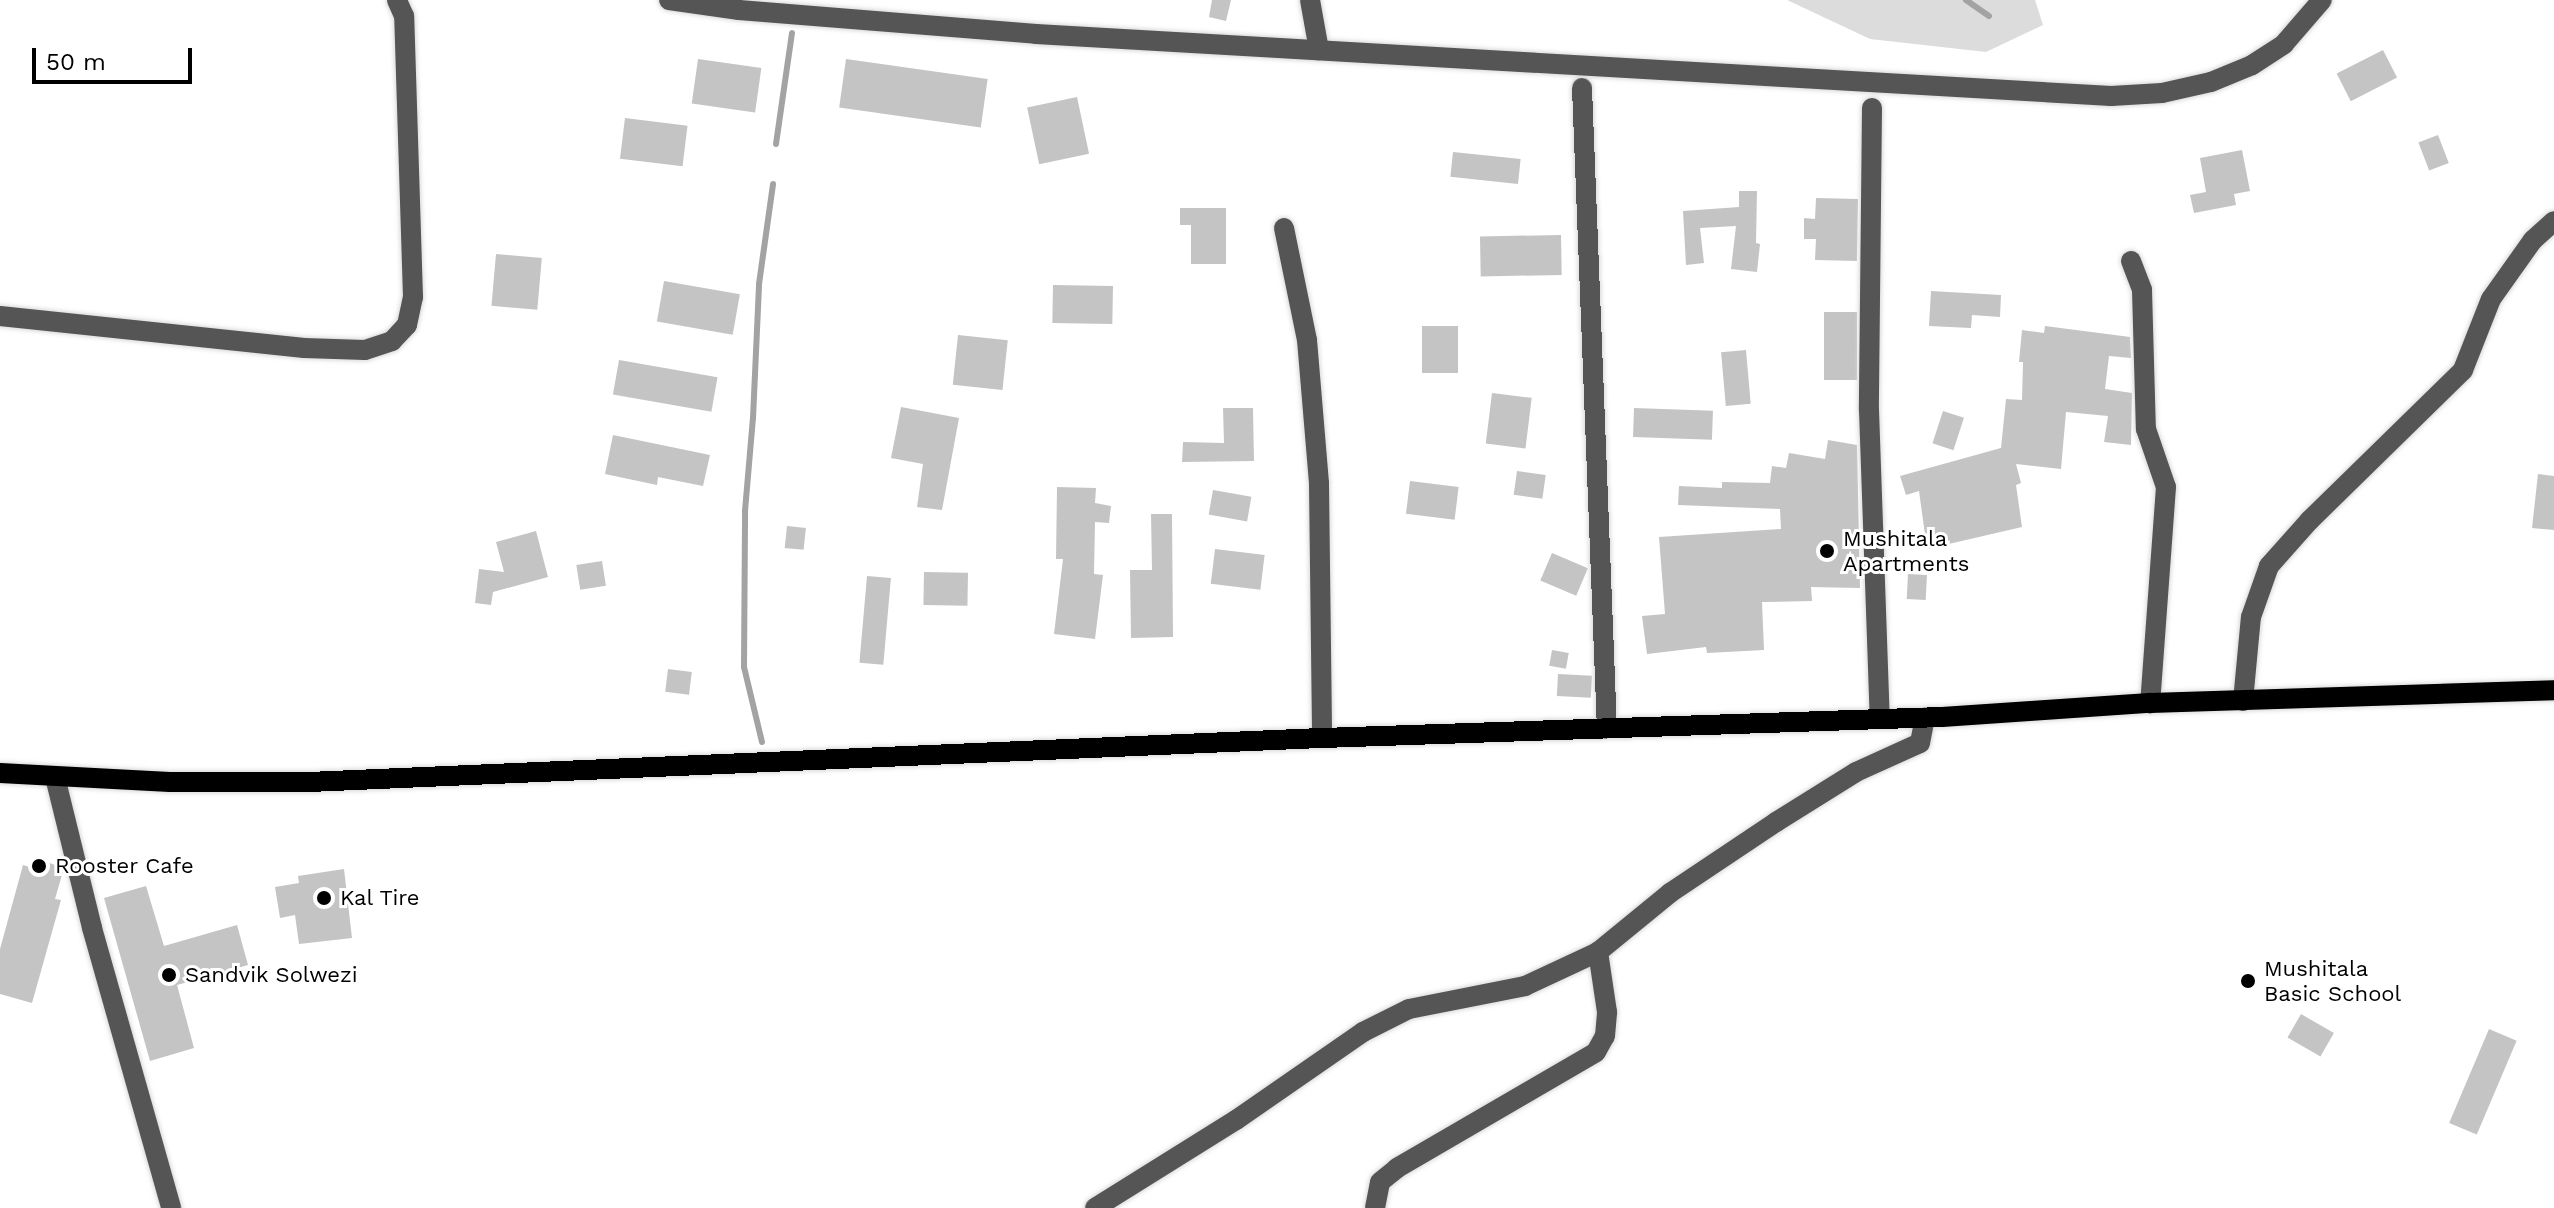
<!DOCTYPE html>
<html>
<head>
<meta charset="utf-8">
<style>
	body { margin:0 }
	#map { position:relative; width:2554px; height:1208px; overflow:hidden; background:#fff; font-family:"Work Sans",sans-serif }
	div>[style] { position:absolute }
	.green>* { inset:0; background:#dcdcdc }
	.stream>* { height:6px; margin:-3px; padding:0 3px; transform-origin:3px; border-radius:3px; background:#a3a3a3 }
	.building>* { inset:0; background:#c4c4c4; transform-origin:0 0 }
	.roads { filter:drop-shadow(0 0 2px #dbdbdb) drop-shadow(0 0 2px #dbdbdb) }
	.minor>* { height:20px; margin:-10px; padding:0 10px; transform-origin:10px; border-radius:10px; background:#555 }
	.major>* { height:20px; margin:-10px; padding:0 10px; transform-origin:10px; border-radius:10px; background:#000 }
	.dots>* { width:22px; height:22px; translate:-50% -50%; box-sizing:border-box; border:4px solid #fff; border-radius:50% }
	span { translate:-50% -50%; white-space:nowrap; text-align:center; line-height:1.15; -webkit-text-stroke:6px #fff; paint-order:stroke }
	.poi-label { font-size:22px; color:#000 }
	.left { translate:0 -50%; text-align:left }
	.scale { position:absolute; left:32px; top:48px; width:160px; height:36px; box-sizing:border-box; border:4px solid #000; border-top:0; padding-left:10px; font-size:24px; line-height:28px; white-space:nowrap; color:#000; -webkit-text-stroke:6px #fff; paint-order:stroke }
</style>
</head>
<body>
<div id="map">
	<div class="green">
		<div style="clip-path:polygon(1787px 0,2035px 0,2043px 25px,1986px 52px,1870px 39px)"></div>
	</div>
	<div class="stream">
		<div style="left:1966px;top:0;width:28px;rotate:35deg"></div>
		<div style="left:776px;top:144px;width:112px;rotate:-81.8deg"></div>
		<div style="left:762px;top:742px;width:77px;rotate:-103.5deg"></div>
		<div style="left:744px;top:667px;width:156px;rotate:-89.6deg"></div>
		<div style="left:745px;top:511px;width:93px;rotate:-85.1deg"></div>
		<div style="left:753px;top:418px;width:134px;rotate:-87.4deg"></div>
		<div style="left:759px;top:284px;width:101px;rotate:-82deg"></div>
	</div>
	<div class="building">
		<div style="clip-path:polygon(1212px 0,1231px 0,1226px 21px,1209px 17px)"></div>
		<div style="left:2383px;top:50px;width:31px;height:52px;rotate:63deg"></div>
		<div style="left:698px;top:59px;width:64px;height:45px;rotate:8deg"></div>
		<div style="left:846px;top:59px;width:143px;height:49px;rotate:8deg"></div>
		<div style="left:1077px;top:97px;width:58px;height:51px;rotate:78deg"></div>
		<div style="left:625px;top:118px;width:63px;height:41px;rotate:7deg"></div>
		<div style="left:2438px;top:135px;width:30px;height:21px;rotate:69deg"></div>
		<div style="clip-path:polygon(2242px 150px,2250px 191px,2234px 194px,2236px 205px,2194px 213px,2190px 195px,2206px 192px,2200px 158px)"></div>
		<div style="left:1453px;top:152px;width:68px;height:25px;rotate:6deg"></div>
		<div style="clip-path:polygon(1739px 191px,1757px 191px,1756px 243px,1760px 244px,1757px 272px,1731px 269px,1736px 226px,1700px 228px,1704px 263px,1686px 265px,1683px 211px,1739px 207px)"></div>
		<div style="clip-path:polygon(1816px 198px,1858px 199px,1857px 261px,1815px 260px,1816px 239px,1804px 239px,1804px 218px,1815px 219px)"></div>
		<div style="clip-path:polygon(1180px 208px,1226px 208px,1226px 264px,1191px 264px,1191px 225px,1180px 225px)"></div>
		<div style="left:1561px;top:235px;width:40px;height:81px;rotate:89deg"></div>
		<div style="left:496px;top:254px;width:46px;height:52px;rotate:5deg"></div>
		<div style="left:664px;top:281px;width:77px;height:41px;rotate:10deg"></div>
		<div style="left:1053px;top:285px;width:60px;height:38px;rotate:1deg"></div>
		<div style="clip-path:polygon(1931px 291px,2001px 295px,2000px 317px,1972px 315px,1971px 328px,1929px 326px)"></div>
		<div style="left:1824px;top:312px;width:33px;height:68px"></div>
		<div style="left:1422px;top:326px;width:36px;height:47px"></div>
		<div style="clip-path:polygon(2045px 326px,2130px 337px,2131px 358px,2109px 356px,2105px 389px,2132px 393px,2131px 445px,2104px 442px,2108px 416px,2066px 412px,2061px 469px,2016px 464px,2021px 483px,2016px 485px,2022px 527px,1927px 549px,1919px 491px,1906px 495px,1900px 476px,2001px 448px,2006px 399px,2022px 400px,2023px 362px,2019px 362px,2022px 330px,2044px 333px)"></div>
		<div style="left:958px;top:335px;width:50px;height:50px;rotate:6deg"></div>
		<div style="left:1746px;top:350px;width:54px;height:25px;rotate:85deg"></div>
		<div style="left:619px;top:360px;width:100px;height:35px;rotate:10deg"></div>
		<div style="left:1492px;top:393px;width:40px;height:51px;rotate:7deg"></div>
		<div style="clip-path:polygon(901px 407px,959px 418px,942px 510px,917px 507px,923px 464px,891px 458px)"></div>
		<div style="clip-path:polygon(1223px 408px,1253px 408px,1254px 461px,1182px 462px,1183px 442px,1224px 443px)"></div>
		<div style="left:1634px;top:408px;width:79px;height:29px;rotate:2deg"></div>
		<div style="left:1943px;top:411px;width:22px;height:34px;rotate:18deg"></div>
		<div style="clip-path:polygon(613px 435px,710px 455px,703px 486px,658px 477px,657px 485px,605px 474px)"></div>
		<div style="clip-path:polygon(1828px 440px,1857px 445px,1860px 588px,1811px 587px,1812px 601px,1762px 602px,1764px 650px,1707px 653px,1706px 647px,1647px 654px,1642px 616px,1665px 614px,1659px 537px,1781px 529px,1780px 509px,1678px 505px,1679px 486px,1722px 488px,1722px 482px,1770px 483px,1772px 466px,1786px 468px,1789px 453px,1825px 459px)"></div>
		<div style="left:1517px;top:471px;width:29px;height:24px;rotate:8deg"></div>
		<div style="clip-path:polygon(2538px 474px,2554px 476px,2554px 530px,2532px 528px)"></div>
		<div style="left:1410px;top:481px;width:49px;height:33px;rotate:7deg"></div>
		<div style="clip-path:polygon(1057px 487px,1096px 488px,1095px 503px,1111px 506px,1109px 523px,1095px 522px,1094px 574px,1103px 575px,1095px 639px,1054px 634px,1063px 559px,1056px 559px)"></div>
		<div style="left:1213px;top:490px;width:39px;height:25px;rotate:10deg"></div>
		<div style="clip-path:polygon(1151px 514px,1172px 514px,1173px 637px,1131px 638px,1130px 570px,1152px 570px)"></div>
		<div style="left:787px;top:526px;width:19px;height:22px;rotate:6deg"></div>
		<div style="clip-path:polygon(536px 531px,548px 577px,493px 592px,491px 605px,475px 603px,479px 569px,504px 572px,496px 542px)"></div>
		<div style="left:1215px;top:549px;width:50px;height:35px;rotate:7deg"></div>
		<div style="left:1552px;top:553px;width:39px;height:30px;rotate:23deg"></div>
		<div style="left:602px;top:561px;width:25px;height:26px;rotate:81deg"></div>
		<div style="left:924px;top:572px;width:44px;height:33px;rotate:1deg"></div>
		<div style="left:1908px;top:574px;width:19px;height:25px;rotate:3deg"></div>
		<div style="left:867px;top:576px;width:24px;height:87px;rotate:5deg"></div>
		<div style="left:1552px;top:650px;width:17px;height:16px;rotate:10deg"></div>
		<div style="left:668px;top:669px;width:24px;height:23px;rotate:7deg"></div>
		<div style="left:1558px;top:674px;width:34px;height:22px;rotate:3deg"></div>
		<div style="clip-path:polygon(35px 858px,64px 868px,55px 899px,61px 900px,32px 1003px,0 994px,0 949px,23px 865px,33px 868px)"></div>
		<div style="clip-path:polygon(344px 869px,352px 938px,299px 944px,295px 915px,280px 918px,275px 887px,299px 883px,298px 876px)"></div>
		<div style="clip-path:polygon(146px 886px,164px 946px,237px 925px,248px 965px,177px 985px,194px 1048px,150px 1061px,104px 898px)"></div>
		<div style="left:2301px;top:1014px;width:38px;height:27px;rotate:30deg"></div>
		<div style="left:2489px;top:1029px;width:30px;height:102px;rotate:23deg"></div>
	</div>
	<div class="roads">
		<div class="minor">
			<div style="left:669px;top:0;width:71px;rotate:8.1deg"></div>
			<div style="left:739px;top:10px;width:298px;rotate:4.6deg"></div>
			<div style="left:1036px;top:34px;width:1077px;rotate:3.3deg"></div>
			<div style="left:2111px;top:96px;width:51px;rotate:-3.4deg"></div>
			<div style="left:2162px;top:93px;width:50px;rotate:-12.7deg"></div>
			<div style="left:2211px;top:82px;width:44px;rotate:-22.5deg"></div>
			<div style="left:2252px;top:65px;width:38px;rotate:-33deg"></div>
			<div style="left:2284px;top:44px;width:58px;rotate:-49.2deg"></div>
			<div style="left:1310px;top:0;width:51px;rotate:79.8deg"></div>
			<div style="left:1582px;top:88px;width:641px;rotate:87.77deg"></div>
			<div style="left:1872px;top:108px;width:302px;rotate:90.6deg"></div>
			<div style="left:1869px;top:410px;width:308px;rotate:88deg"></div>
			<div style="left:1284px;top:228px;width:114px;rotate:78.4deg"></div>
			<div style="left:1307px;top:340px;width:144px;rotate:85.2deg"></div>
			<div style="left:1319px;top:484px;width:254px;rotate:89.3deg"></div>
			<div style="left:2131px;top:261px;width:31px;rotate:69deg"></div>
			<div style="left:2142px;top:290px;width:139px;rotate:88.4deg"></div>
			<div style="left:2146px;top:429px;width:61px;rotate:71deg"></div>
			<div style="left:2166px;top:487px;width:217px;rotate:94.2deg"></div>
			<div style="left:0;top:316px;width:306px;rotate:6deg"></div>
			<div style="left:304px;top:348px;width:61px;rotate:1.9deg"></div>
			<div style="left:365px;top:350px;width:28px;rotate:-18deg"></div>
			<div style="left:392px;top:341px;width:22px;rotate:-47deg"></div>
			<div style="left:407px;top:325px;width:29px;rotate:-78deg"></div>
			<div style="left:413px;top:297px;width:281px;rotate:-91.8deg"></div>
			<div style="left:404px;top:16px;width:17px;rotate:-114deg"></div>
			<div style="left:2243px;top:701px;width:84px;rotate:-84.6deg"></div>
			<div style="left:2251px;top:617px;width:54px;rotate:-70.6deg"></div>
			<div style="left:2269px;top:566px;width:62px;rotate:-48.3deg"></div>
			<div style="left:2310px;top:520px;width:214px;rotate:-44.4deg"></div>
			<div style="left:2463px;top:370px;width:76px;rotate:-68.5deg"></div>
			<div style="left:2491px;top:299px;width:72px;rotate:-54.6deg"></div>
			<div style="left:2533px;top:240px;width:28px;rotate:-42deg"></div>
			<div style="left:55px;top:777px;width:155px;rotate:76.2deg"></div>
			<div style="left:92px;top:928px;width:291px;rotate:74.2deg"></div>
			<div style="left:1095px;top:1208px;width:166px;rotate:-32deg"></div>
			<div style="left:1236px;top:1120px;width:155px;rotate:-34.7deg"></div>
			<div style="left:1363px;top:1032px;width:51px;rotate:-26.6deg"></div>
			<div style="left:1409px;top:1009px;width:118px;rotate:-11.2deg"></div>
			<div style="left:1525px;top:986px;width:81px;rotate:-25deg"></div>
			<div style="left:1598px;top:952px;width:93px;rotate:-39.3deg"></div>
			<div style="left:1670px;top:893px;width:128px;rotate:-33.8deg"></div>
			<div style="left:1776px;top:822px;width:94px;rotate:-32deg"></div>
			<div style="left:1856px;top:772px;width:70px;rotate:-24.4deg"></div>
			<div style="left:1920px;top:743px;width:26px;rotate:-79deg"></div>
			<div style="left:1375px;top:1208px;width:26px;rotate:-79deg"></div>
			<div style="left:1380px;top:1182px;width:22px;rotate:-39deg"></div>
			<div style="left:1397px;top:1168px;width:230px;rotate:-30.2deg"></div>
			<div style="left:1596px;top:1052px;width:18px;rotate:-61deg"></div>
			<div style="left:1605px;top:1036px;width:24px;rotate:-85deg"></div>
			<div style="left:1607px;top:1012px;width:61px;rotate:-98.5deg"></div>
		</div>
		<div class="major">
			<div style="left:0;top:773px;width:170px;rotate:3deg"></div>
			<div style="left:170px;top:782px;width:139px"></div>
			<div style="left:309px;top:782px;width:1014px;rotate:-2.49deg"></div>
			<div style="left:1322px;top:738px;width:620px;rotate:-1.94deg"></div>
			<div style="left:1942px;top:717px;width:208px;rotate:-3.9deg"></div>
			<div style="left:2150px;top:703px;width:404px;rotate:-1.8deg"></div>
		</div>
	</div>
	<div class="dots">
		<div style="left:1827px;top:551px;background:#000"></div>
		<div style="left:39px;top:866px;background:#000"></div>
		<div style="left:324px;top:898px;background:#000"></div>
		<div style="left:169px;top:975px;background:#000"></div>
		<div style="left:2248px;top:981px;background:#000"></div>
	</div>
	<div class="poi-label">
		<span class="left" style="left:1843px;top:551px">Mushitala<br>Apartments</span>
		<span class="left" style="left:55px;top:866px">Rooster Cafe</span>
		<span class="left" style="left:340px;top:898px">Kal Tire</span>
		<span class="left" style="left:2264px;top:981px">Mushitala<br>Basic School</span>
		<span class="left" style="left:185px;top:975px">Sandvik Solwezi</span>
	</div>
	<div class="scale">50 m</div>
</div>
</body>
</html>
